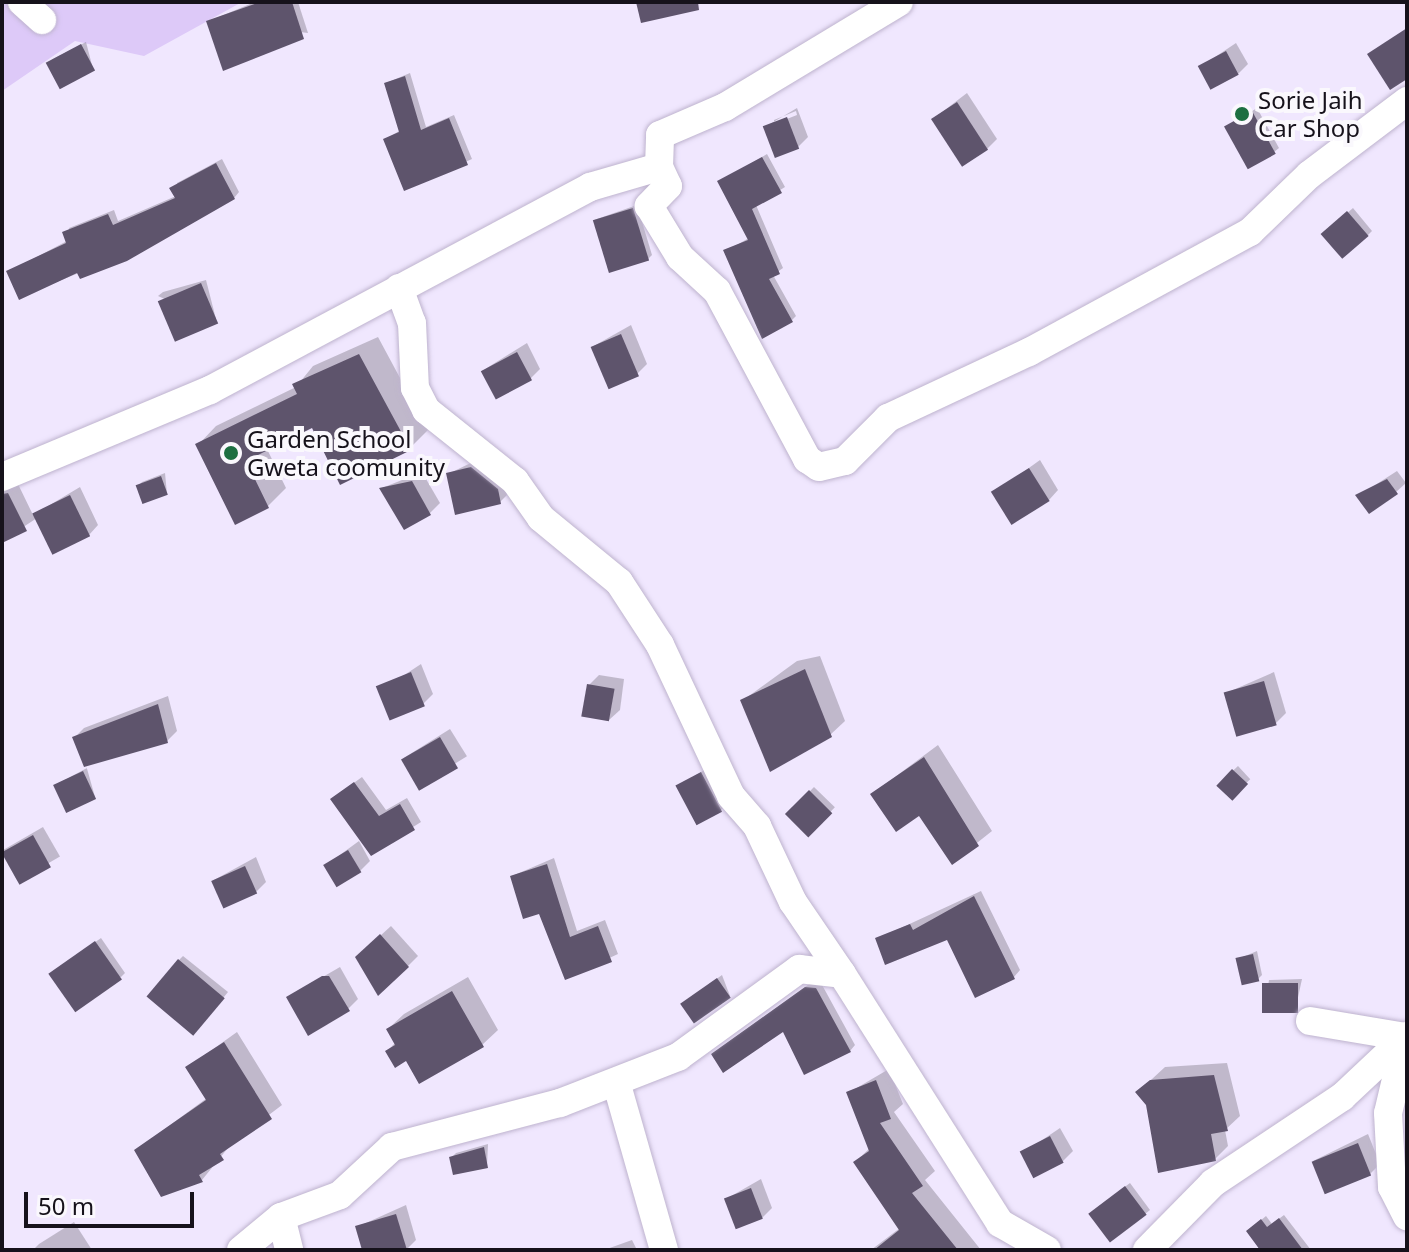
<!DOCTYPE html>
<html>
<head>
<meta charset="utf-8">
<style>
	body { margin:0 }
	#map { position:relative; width:1409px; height:1252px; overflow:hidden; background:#f0e7fe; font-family:"Noto Sans",sans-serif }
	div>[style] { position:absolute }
	.green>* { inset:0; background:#ddc9f8 }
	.shadow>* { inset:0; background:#0003; transform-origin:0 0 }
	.building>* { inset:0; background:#5e546c; transform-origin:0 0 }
	.roads { filter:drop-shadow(0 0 2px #beb3ce) drop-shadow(0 0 2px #beb3ce) }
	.minor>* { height:28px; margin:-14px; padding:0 14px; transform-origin:14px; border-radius:14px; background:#fff }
	.dots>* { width:22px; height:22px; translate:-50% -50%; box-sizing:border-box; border:4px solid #faf8fd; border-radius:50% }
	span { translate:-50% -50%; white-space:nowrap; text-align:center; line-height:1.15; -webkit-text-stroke:8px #faf8fd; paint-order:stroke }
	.poi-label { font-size:24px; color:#16121b }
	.left { translate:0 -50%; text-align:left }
	.frame { position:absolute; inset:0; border:4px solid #16121b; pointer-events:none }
	.scale { position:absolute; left:24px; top:1192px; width:170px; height:36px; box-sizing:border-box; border:4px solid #16121b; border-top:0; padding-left:10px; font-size:24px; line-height:28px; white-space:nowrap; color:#16121b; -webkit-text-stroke:6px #faf8fd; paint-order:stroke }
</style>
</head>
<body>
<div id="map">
	<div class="green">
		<div style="clip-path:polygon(2px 2px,242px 2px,144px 56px,75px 41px,2px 91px)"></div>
	</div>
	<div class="shadow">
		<div style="clip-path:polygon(255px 2px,298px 2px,308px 33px,209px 21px)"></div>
		<div style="clip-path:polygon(86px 42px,93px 69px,48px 63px,53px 59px)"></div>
		<div style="clip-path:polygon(1236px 43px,1248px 64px,1238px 74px,1200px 67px)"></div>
		<div style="clip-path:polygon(410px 73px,426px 127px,454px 115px,472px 159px,405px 189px,385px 139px,401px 130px,386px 83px)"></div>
		<div style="clip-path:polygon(967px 93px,997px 139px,987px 149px,933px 119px)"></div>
		<div style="clip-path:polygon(evenodd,797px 108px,808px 137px,798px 147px,765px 127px,797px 108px,796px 111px,797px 115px,774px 124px,774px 120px,796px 111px)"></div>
		<div style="clip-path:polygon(1257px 108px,1279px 148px,1274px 152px,1226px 127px)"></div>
		<div style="clip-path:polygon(767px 154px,785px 187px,756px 205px,783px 268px,773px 275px,796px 316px,792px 320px,726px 251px,749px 238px,719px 182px)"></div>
		<div style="clip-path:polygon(222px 159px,239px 192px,234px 198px,169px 236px,20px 297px,8px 272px,67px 241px,69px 228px,114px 210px,118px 221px,176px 196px,177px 183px)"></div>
		<div style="clip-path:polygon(637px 205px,652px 255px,648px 259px,594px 220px)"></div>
		<div style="clip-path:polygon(1353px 208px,1372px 231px,1368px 235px,1323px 234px)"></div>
		<div style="clip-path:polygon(206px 280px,217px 323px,158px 296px,163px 292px)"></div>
		<div style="clip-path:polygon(631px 325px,647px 364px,637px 374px,592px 347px)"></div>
		<div style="clip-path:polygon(378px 337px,428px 430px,410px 448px,313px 426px,267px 449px,286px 488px,268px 506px,198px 445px,216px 426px,296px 387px,313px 366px)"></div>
		<div style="clip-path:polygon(527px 343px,540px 369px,530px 379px,482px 371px)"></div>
		<div style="clip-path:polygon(481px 458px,510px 492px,500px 502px,448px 474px)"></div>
		<div style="clip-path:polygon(1040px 460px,1058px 490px,1049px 500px,994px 493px)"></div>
		<div style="clip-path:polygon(1397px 471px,1406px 483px,1396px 492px,1358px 496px)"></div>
		<div style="clip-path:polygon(422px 472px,440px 503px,430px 513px,382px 488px)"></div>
		<div style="clip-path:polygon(165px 473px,167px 494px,138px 486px,142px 482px)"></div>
		<div style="clip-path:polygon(18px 484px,33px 515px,80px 487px,98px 525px,89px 535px,37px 518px,2px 541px,2px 490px)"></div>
		<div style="clip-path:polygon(820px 656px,845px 721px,830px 735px,742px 701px,797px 661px)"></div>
		<div style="clip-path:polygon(421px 664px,433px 694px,423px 704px,380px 691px)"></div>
		<div style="clip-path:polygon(1274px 672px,1286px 713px,1276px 723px,1226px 693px)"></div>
		<div style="clip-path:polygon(599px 675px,624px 679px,620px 710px,609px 720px,589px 685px)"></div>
		<div style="clip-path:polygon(168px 696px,177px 731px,167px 741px,86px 765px,95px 797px,55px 785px,87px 768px,74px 738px,84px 728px)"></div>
		<div style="left:450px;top:729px;width:32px;height:55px;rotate:58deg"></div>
		<div style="clip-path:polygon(938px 745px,992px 831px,953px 862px,920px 814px,872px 794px)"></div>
		<div style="left:1238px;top:766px;width:18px;height:28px;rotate:47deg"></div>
		<div style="clip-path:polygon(706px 769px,725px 806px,721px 810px,678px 786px)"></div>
		<div style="clip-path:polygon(362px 777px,386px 810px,407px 798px,421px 822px,372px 853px,340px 793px)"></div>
		<div style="left:814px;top:787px;width:29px;height:37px;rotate:44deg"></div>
		<div style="left:43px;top:827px;width:34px;height:49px;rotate:60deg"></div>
		<div style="clip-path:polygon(359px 841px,370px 861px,360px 871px,326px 865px)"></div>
		<div style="clip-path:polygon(256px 857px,266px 882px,256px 892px,214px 880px)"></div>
		<div style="clip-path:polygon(554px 858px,577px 931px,605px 920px,618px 954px,566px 978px,540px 912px,512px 876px)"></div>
		<div style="clip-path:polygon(981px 891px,1020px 970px,1014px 977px,948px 937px,877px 939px)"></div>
		<div style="clip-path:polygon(391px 926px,418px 956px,408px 966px,368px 947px)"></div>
		<div style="clip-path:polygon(101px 938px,125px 973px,121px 977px,56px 970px)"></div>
		<div style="clip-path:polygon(1257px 951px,1262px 975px,1258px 979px,1238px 959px)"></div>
		<div style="clip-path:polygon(183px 956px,228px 992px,198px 1029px,179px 960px)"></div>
		<div style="clip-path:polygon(340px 967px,358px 999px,348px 1009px,288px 997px)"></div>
		<div style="clip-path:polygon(722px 975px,730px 996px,687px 1000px)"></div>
		<div style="clip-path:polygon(468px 977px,498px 1030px,482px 1045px,387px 1051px,396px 1042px,388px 1029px,404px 1014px)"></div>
		<div style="clip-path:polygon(1302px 979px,1295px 1011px,1264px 1011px,1269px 980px)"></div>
		<div style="clip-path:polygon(812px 982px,821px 983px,855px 1045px,850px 1051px,784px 1029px,719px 1049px)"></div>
		<div style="clip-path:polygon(237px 1032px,282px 1105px,232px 1143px,202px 1180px,136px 1150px,207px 1098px,188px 1067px)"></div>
		<div style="clip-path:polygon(1227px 1063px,1240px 1116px,1225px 1130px,1228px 1146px,1215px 1159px,1138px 1092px,1165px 1067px)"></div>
		<div style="clip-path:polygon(889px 1069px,903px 1104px,894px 1112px,935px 1171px,925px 1180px,981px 1250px,871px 1250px,900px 1228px,855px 1162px,870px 1148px,848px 1093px)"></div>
		<div style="clip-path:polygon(1060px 1128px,1073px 1151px,1063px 1161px,1023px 1153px)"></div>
		<div style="clip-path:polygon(1368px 1134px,1380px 1164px,1370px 1174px,1313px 1161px)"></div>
		<div style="clip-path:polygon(488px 1144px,487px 1166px,452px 1157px,456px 1153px)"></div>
		<div style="clip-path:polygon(761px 1179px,772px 1208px,762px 1218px,726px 1199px)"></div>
		<div style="clip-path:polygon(1130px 1183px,1150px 1210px,1145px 1214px,1095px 1209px)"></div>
		<div style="clip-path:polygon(406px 1205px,416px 1240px,406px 1250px,364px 1250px,357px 1227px)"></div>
		<div style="clip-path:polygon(1284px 1215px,1311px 1250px,1260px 1250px,1248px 1231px,1266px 1216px,1272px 1224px)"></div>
		<div style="clip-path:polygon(74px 1222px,92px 1250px,33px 1250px,39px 1244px)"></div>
		<div style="clip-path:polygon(632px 1240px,637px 1250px,604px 1250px)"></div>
	</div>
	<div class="building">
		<div style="clip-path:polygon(260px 2px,292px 2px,304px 39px,223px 71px,206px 21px)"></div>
		<div style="clip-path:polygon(636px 2px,698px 2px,699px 10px,641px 23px)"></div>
		<div style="clip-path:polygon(1407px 28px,1407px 79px,1390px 90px,1367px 54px)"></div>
		<div style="left:81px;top:44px;width:30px;height:40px;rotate:62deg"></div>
		<div style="left:1226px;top:51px;width:27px;height:32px;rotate:62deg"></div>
		<div style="clip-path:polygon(405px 76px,421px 130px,449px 118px,468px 165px,404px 191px,383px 139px,399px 132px,384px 83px)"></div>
		<div style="left:957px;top:102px;width:57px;height:31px;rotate:57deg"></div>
		<div style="left:1252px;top:111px;width:49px;height:32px;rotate:61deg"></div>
		<div style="left:787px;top:117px;width:34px;height:26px;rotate:69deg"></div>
		<div style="clip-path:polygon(762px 157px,782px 193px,752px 209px,780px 274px,769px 279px,793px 322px,762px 339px,723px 250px,748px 240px,717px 181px)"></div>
		<div style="clip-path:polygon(216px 163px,235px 199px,127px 261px,80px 279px,77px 273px,19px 300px,6px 271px,66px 243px,62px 232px,108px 214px,113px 225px,175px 198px,169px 188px)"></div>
		<div style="left:633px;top:208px;width:55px;height:42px;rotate:73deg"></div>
		<div style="left:1347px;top:211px;width:33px;height:35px;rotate:49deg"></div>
		<div style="left:201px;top:283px;width:44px;height:47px;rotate:67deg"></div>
		<div style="left:621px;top:334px;width:46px;height:33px;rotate:67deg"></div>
		<div style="left:517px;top:352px;width:32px;height:41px;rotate:62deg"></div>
		<div style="clip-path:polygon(359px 354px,411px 450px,340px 485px,312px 428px,246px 461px,269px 508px,235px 525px,195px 444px,297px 394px,292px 384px)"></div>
		<div style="clip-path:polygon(471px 467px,498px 489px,501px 504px,455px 515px,446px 473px)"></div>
		<div style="left:1029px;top:468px;width:39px;height:45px;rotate:58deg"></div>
		<div style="left:161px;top:476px;width:20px;height:27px;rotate:70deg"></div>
		<div style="clip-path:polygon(1387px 479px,1398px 494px,1369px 514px,1355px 495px)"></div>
		<div style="clip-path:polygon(412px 481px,431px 515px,404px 530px,379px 488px)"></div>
		<div style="clip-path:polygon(8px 493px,27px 531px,2px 543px,2px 494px)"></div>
		<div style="left:70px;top:495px;width:46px;height:42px;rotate:64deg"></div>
		<div style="clip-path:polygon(805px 669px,832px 737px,770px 772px,740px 700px)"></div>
		<div style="left:411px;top:672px;width:37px;height:38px;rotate:68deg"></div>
		<div style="left:1264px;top:681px;width:46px;height:42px;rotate:74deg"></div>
		<div style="left:587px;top:684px;width:28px;height:33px;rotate:10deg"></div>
		<div style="clip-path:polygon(158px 704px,168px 743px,84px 767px,72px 737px)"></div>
		<div style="left:440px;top:737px;width:36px;height:45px;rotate:60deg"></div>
		<div style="clip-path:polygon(924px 757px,979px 846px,952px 865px,919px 816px,896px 832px,870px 794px)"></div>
		<div style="left:1232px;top:769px;width:22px;height:23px;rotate:43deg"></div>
		<div style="left:83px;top:771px;width:31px;height:33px;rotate:65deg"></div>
		<div style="left:701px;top:772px;width:45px;height:29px;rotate:62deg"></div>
		<div style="clip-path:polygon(354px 782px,379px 816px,400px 804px,415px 830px,371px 856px,330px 799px)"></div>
		<div style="left:809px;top:790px;width:33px;height:34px;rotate:45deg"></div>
		<div style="left:33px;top:835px;width:37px;height:36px;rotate:61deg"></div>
		<div style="left:348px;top:850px;width:26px;height:29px;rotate:59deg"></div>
		<div style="clip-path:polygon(547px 864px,570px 937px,598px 926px,612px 962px,565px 980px,539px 914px,523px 919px,510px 876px)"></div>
		<div style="left:245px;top:866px;width:30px;height:37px;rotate:66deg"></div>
		<div style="clip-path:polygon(974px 896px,1015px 979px,975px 998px,947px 940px,885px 965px,875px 938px,910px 924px,913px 930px)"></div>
		<div style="clip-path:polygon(380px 934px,409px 967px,378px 996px,355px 957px)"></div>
		<div style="left:95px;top:941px;width:47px;height:57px;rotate:55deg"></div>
		<div style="left:1253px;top:954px;width:28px;height:18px;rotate:77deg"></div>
		<div style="left:178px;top:959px;width:61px;height:49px;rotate:40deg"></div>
		<div style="clip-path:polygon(322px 976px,329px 976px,350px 1011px,308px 1036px,286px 997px)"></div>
		<div style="left:717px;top:978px;width:24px;height:45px;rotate:55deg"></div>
		<div style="left:1262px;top:983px;width:36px;height:30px"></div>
		<div style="clip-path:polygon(805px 987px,816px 988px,851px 1052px,804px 1075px,783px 1032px,723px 1073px,711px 1054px)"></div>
		<div style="clip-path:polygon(452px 991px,484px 1047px,419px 1084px,406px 1061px,395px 1068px,385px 1051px,395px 1045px,386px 1029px)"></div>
		<div style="clip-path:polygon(224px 1042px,272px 1119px,220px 1154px,224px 1160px,199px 1175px,203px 1182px,161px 1197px,134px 1150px,206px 1100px,185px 1067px)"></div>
		<div style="clip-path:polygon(1214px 1075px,1228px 1131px,1211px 1134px,1216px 1161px,1158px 1173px,1146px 1105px,1135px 1092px,1150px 1080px)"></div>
		<div style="clip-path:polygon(876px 1080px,891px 1119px,880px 1123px,923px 1186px,912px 1193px,958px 1250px,874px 1250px,899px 1230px,853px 1162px,869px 1151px,846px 1092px)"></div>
		<div style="left:1050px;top:1136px;width:30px;height:34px;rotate:63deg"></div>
		<div style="left:1358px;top:1143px;width:35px;height:50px;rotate:68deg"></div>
		<div style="clip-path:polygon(484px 1147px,488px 1168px,453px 1175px,449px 1157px)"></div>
		<div style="left:1125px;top:1186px;width:36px;height:46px;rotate:53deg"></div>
		<div style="left:751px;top:1188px;width:33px;height:29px;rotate:69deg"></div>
		<div style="clip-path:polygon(396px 1214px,407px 1250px,362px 1250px,355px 1226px)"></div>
		<div style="clip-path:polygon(1279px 1218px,1303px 1250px,1260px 1250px,1246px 1231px,1261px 1219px,1267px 1227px)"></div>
	</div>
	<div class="roads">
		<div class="minor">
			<div style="left:22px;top:2px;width:27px;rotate:42deg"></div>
			<div style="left:659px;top:167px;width:32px;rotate:-88deg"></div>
			<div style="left:660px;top:135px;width:71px;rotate:-23.3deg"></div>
			<div style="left:725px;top:107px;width:203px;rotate:-31.1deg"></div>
			<div style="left:399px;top:288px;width:37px;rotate:70deg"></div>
			<div style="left:412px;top:323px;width:65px;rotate:87.4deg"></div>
			<div style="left:415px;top:388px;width:25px;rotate:63deg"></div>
			<div style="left:426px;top:410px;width:114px;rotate:38.6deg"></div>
			<div style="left:515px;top:481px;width:45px;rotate:54.9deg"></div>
			<div style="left:541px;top:518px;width:101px;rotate:39.4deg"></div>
			<div style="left:619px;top:582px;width:75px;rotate:56.9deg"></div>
			<div style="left:660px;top:645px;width:167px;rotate:64.8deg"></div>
			<div style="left:731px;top:796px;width:40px;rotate:49deg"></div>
			<div style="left:757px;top:826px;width:84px;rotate:64.7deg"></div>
			<div style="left:793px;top:902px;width:87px;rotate:55.8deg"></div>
			<div style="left:2px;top:477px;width:225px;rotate:-22.7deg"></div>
			<div style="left:210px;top:390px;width:431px;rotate:-28.1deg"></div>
			<div style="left:590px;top:187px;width:72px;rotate:-16.2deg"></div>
			<div style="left:659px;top:167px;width:21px;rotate:65deg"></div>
			<div style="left:668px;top:186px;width:28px;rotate:134deg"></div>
			<div style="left:649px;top:206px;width:60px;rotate:58.7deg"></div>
			<div style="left:680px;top:257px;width:50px;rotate:42.6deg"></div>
			<div style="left:717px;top:291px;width:191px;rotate:61.8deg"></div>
			<div style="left:807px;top:459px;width:14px;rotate:34deg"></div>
			<div style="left:819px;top:467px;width:27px;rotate:-13deg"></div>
			<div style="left:845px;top:461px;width:61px;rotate:-45deg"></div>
			<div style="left:888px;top:418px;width:156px;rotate:-25.1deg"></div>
			<div style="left:1029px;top:352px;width:251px;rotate:-28.5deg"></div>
			<div style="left:1250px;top:232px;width:82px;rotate:-44deg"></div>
			<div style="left:1309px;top:175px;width:123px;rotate:-37.1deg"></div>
			<div style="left:1310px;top:1021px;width:97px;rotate:9.5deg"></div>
			<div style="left:1406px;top:1037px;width:78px;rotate:103.3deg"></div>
			<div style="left:1388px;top:1113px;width:74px;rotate:86.9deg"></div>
			<div style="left:1392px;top:1187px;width:33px;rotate:63deg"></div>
			<div style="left:617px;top:1085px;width:172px;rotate:74.1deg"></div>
			<div style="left:281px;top:1217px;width:34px;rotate:76deg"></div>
			<div style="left:241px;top:1250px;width:52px;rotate:-39.5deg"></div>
			<div style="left:281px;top:1217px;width:63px;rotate:-20.4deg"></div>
			<div style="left:340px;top:1195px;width:71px;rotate:-42.7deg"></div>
			<div style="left:392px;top:1147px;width:174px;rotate:-14.7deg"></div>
			<div style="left:560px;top:1103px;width:127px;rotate:-21.3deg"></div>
			<div style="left:678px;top:1057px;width:150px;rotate:-36deg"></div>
			<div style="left:799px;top:969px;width:43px;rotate:6.6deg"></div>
			<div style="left:842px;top:974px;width:295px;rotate:57.6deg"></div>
			<div style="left:1000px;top:1223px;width:54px;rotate:29.9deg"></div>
			<div style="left:1147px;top:1250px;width:94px;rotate:-45.4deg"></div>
			<div style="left:1213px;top:1183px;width:155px;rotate:-33.7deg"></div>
			<div style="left:1342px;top:1097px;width:89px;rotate:-43.2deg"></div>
		</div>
	</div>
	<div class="dots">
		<div style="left:1242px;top:114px;background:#1d6f41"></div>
		<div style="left:231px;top:453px;background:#1d6f41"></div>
	</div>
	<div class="poi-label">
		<span class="left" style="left:1258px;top:114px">Sorie Jaih<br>Car Shop</span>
		<span class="left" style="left:247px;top:453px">Garden School<br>Gweta coomunity</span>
	</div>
	<div class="frame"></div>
	<div class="scale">50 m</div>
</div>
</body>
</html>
